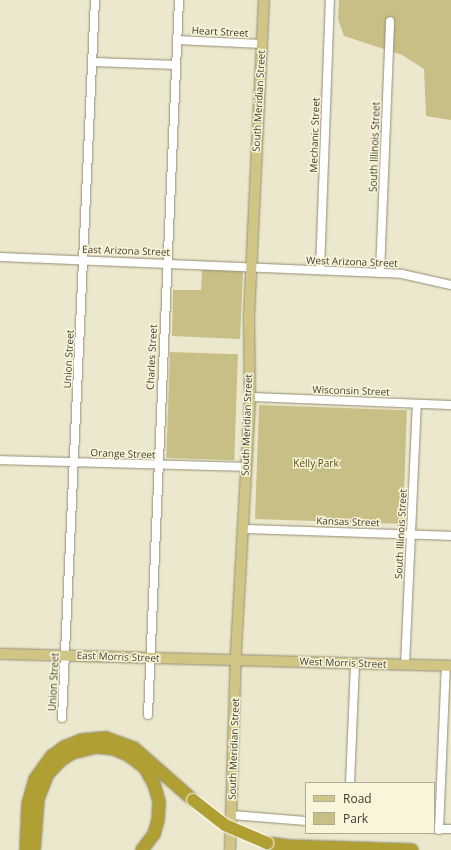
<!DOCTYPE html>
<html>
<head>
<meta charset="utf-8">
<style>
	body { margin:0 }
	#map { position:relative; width:451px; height:850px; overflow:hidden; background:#ece8cd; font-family:"Open Sans",sans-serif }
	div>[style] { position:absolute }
	.green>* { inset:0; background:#c8bf86; transform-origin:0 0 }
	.roads { filter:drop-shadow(0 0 1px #918d74) drop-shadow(0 0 1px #918d74) }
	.minor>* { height:8px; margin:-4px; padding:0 4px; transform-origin:4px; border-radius:4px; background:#fff }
	.major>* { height:10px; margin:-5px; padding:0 5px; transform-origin:5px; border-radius:5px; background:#d0c584 }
	.highway>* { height:12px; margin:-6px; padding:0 6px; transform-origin:6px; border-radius:6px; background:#b09f32 }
	.bridges { filter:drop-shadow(0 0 1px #fff) drop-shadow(0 0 1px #fff) }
	.highway-bridge>* { height:12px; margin:-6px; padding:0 6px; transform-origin:6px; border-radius:6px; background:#b09f32 }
	span { translate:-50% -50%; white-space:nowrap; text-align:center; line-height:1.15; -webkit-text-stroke:3px #f9f5da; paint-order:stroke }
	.street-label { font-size:10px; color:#3d3b30 }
	.park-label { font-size:10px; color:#544a0a }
	.legend { position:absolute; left:305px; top:782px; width:130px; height:52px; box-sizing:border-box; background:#f9f5da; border:1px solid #aeab96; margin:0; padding:5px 7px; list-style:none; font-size:12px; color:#3d3b30 }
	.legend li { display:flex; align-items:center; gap:8px; height:20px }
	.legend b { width:20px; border:1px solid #aeab96 }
</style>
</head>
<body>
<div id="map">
	<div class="green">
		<div style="clip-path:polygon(339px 0,451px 0,451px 120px,426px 116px,424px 69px,402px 55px,344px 36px,338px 19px)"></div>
		<div style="clip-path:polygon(202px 269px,243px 271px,240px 339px,172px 336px,173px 290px,201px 290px)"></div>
		<div style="left:170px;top:352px;width:68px;height:106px;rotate:2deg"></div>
		<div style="left:259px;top:405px;width:148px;height:114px;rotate:2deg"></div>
	</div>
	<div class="roads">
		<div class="minor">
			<div style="left:177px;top:40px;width:85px;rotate:2.7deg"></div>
			<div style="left:93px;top:62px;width:83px;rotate:2.1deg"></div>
			<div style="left:0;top:257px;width:402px;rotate:2.4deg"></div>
			<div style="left:402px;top:274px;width:50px;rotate:12.7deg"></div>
			<div style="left:320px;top:270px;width:270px;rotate:-87.9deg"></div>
			<div style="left:380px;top:273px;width:252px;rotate:-87.7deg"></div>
			<div style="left:250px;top:397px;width:201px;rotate:2.3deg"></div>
			<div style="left:0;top:460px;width:246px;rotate:1.6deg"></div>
			<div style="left:243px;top:529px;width:208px;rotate:1.9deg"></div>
			<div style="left:405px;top:665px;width:261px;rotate:-87.4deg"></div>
			<div style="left:148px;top:715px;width:716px;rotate:-87.52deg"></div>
			<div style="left:62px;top:718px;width:719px;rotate:-87.37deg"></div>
			<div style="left:350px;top:783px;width:120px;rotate:-87.6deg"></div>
			<div style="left:232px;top:815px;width:74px;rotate:4.6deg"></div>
			<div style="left:435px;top:829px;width:16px"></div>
			<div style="left:439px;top:830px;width:164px;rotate:-87.6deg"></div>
		</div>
		<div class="major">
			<div style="left:0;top:654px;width:451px;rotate:1.5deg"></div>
			<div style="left:230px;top:850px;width:199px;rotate:-88.3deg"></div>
			<div style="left:236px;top:651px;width:254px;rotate:-86.8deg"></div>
			<div style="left:250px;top:397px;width:80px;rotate:-90.7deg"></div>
			<div style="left:249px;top:317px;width:317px;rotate:-87.3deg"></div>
		</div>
		<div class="highway">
			<div style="left:267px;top:843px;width:22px;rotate:8deg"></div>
			<div style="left:289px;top:846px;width:123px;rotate:1.9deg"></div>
			<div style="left:26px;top:850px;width:46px;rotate:-87.5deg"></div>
			<div style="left:28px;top:804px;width:26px;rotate:-74deg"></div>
			<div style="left:35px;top:779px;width:29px;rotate:-54deg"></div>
			<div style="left:52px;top:756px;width:15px;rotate:-37deg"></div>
			<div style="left:64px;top:747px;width:18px;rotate:-22deg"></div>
			<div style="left:81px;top:740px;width:25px;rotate:-5deg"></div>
			<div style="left:106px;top:738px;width:30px;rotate:20deg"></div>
			<div style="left:134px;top:748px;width:79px;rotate:41.4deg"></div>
			<div style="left:34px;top:850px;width:51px;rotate:-85.5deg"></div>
			<div style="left:38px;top:799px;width:26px;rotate:-69deg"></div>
			<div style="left:47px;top:775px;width:19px;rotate:-47deg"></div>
			<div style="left:60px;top:761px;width:14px;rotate:-34deg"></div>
			<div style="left:72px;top:753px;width:25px;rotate:-14deg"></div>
			<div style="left:96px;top:747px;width:18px;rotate:6deg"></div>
			<div style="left:114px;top:749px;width:15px;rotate:23deg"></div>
			<div style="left:128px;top:755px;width:21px;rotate:37deg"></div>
			<div style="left:145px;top:768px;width:18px;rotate:61deg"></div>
			<div style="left:154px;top:784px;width:19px;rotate:74deg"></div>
			<div style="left:159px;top:802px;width:18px;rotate:93deg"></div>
			<div style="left:158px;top:820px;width:15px;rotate:106deg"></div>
			<div style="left:154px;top:834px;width:20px;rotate:127deg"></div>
		</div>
	</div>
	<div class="bridges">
		<div class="highway-bridge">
			<div style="left:193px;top:800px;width:41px;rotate:38deg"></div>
			<div style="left:225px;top:825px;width:46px;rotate:23.2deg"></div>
		</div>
	</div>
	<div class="street-label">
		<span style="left:220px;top:32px;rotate:3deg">Heart Street</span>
		<span style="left:259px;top:101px;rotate:-87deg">South Meridian Street</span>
		<span style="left:315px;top:135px;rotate:-88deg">Mechanic Street</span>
		<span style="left:375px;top:147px;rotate:-88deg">South Illinois Street</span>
		<span style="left:126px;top:251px;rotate:2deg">East Arizona Street</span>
		<span style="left:352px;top:262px;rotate:2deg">West Arizona Street</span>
		<span style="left:152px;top:357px;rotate:-87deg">Charles Street</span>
		<span style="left:69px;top:359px;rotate:-87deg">Union Street</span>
		<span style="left:351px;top:391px;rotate:2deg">Wisconsin Street</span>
		<span style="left:247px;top:425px;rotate:-88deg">South Meridian Street</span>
		<span style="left:123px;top:454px;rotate:2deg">Orange Street</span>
		<span style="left:348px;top:522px;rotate:2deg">Kansas Street</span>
		<span style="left:401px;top:534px;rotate:-87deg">South Illinois Street</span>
		<span style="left:118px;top:657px;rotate:2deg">East Morris Street</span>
		<span style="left:343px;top:663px;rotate:2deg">West Morris Street</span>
		<span style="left:54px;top:682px;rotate:-87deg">Union Street</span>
		<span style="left:234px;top:749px;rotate:-88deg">South Meridian Street</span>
	</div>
	<div class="park-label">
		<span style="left:316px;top:464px">Kelly Park</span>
	</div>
	<ul class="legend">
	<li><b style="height:5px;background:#d0c584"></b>Road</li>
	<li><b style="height:11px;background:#c8bf86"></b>Park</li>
	</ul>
</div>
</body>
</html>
